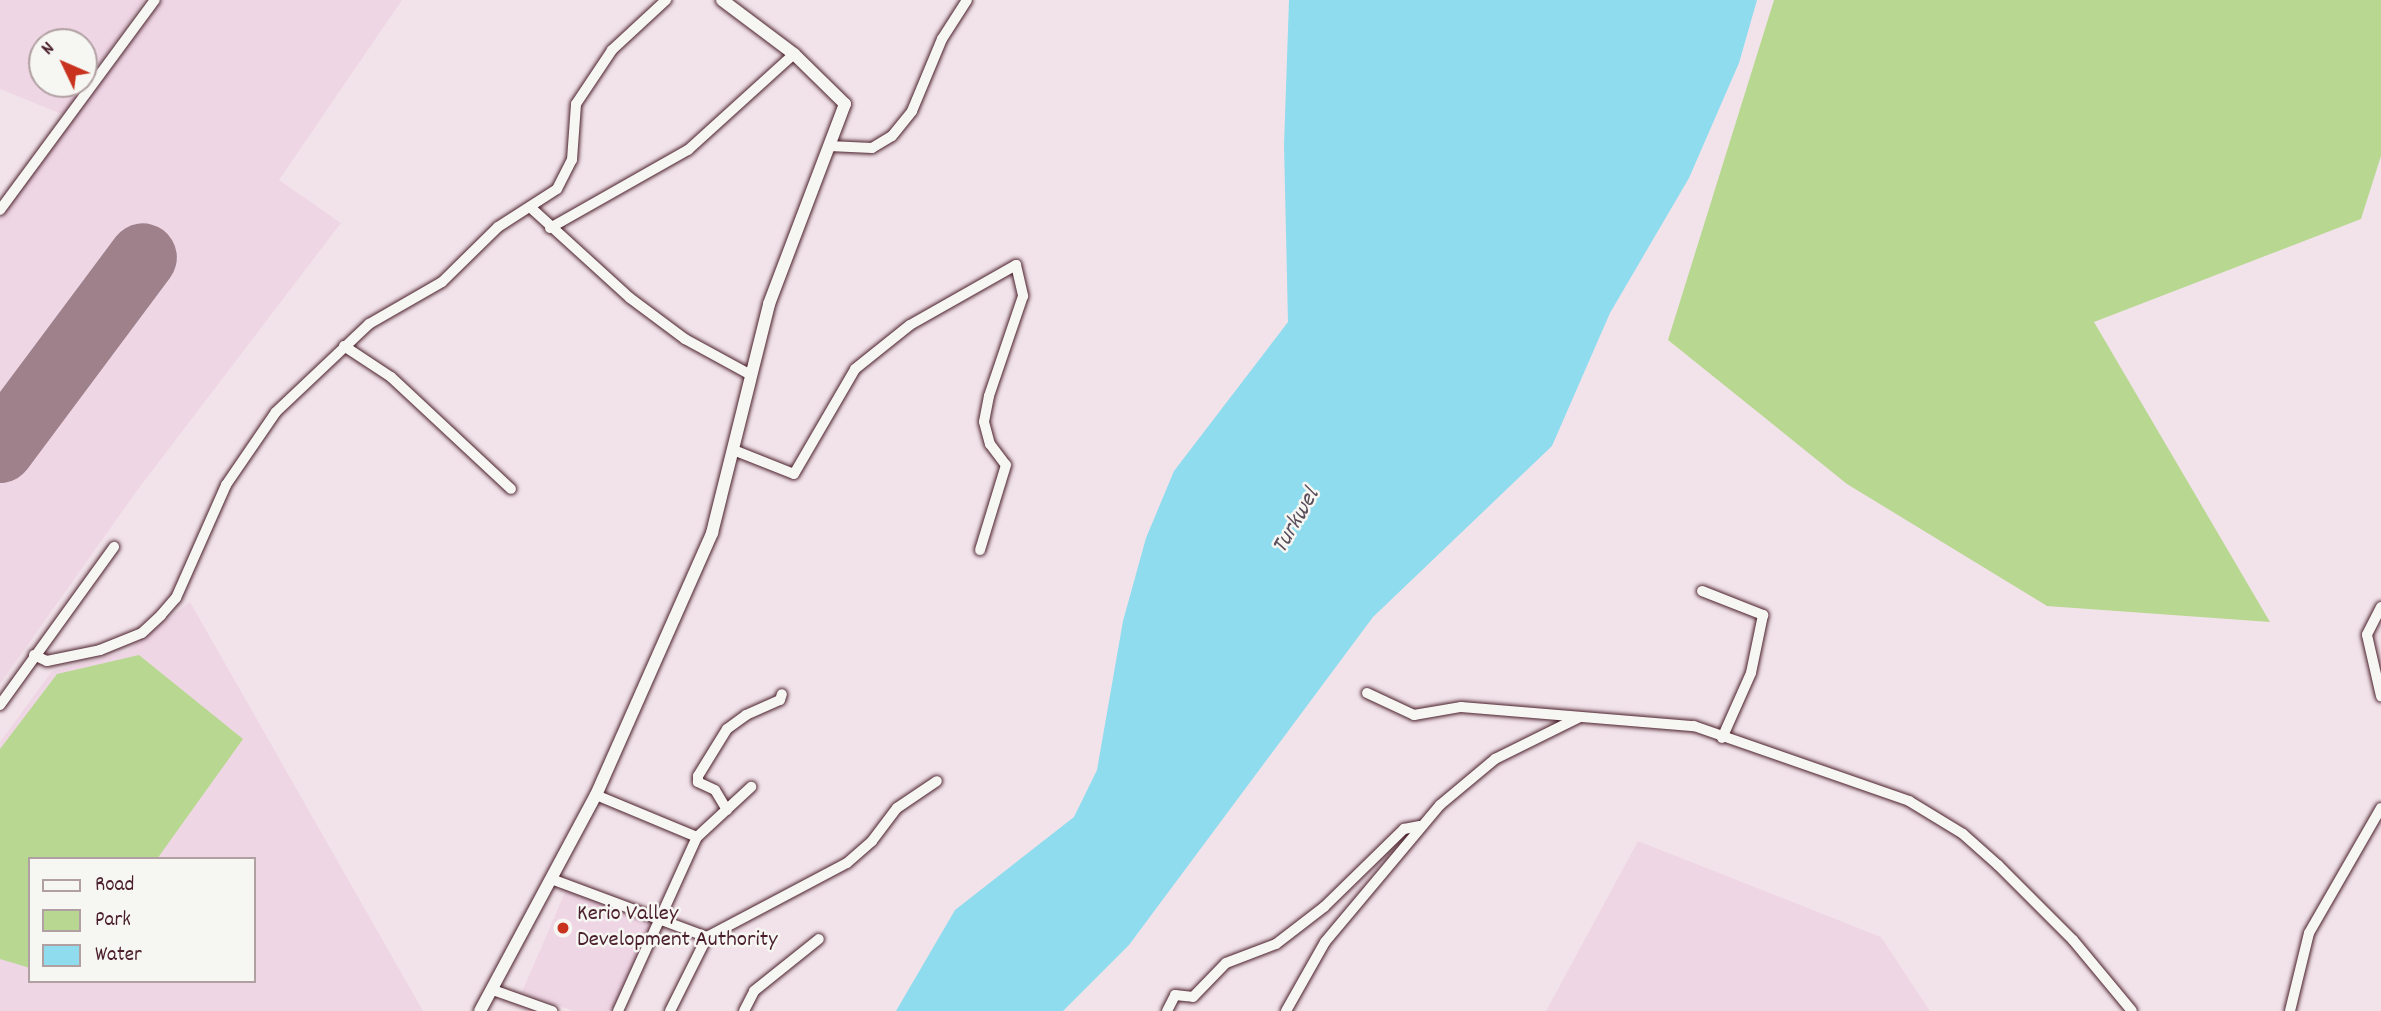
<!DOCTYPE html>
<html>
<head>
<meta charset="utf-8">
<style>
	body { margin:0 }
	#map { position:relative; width:2381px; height:1011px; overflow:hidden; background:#f2e3ea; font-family:Dekko,sans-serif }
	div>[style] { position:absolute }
	.built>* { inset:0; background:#efd6e5 }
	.green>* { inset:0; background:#b8d891 }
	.water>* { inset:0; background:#8fdcef }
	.runway>* { height:68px; margin:-34px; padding:0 34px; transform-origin:34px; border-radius:34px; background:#9e818a }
	.roads { filter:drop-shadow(0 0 2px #4a1f2b) drop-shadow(0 0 2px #4a1f2b) }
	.minor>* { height:10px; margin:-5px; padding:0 5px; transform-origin:5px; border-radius:5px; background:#f6f6f2 }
	.tertiary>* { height:12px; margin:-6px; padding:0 6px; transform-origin:6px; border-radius:6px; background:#f6f6f2 }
	.dots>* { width:19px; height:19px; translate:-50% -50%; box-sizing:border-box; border:4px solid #f6f6f2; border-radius:50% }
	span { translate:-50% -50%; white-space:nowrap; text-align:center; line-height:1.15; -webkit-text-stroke:5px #f6f6f2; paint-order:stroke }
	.poi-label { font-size:23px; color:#4a1f2b }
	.left { translate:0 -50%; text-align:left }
	.water-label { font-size:24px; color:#5b4e5c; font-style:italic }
	.legend { position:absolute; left:28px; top:857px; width:228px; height:126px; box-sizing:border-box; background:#f6f6f2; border:2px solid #b1a0a2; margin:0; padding:9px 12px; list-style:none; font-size:21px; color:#4a1f2b }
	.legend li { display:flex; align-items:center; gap:14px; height:35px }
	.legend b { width:35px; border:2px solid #b1a0a2 }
	.north { position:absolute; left:28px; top:28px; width:70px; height:70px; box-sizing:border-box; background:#f6f6f2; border:2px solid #b1a0a2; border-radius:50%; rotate:314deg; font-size:19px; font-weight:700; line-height:28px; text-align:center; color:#4a1f2b }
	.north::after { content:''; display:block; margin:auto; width:24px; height:32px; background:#c8321e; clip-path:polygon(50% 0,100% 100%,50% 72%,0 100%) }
</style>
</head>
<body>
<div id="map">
	<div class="built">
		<div style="clip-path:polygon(evenodd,0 0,144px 0,64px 115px,0 89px,0 0,42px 42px,84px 42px,84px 84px,42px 84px,42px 42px)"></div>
		<div style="clip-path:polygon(163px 0,402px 0,279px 180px,341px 223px,136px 492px,0 684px,0 218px)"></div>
		<div style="clip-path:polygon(evenodd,190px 602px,423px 1011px,0 1011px,0 742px,52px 671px,127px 651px,190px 602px,30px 859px,254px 859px,254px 981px,30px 981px,30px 859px)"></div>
		<div style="clip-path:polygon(1638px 841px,1881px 937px,1930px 1011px,1546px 1011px)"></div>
		<div style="clip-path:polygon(566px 890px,656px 922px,615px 1011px,573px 1011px,522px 992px)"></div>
	</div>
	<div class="green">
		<div style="clip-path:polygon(1774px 0,2381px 0,2381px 156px,2361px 219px,2094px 322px,2270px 622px,2047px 606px,1847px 484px,1668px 340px)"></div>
		<div style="clip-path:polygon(139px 655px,243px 739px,157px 859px,30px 859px,30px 968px,0 959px,0 749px,57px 674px)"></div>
	</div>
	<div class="water">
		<div style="clip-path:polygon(1289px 0,1757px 0,1739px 63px,1689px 178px,1610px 313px,1552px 446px,1373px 617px,1129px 945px,1063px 1011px,896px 1011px,955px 910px,1074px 817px,1097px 770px,1123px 621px,1146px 538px,1174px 471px,1288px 322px,1284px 145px)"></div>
	</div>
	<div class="runway">
		<div style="left:0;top:449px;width:239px;rotate:-53.3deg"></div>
	</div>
	<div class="roads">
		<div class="minor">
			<div style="left:829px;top:146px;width:43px;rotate:2.7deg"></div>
			<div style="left:872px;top:148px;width:23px;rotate:-31deg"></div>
			<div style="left:892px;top:136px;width:32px;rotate:-51deg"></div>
			<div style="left:912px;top:111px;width:78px;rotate:-67.4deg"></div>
			<div style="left:942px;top:39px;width:46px;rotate:-57.3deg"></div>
			<div style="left:530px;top:207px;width:135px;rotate:42.3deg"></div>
			<div style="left:630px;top:298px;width:69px;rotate:36.7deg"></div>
			<div style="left:685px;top:339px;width:73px;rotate:28.7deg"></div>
			<div style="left:0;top:210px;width:261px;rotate:-53.6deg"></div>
			<div style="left:550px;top:228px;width:159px;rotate:-29.5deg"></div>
			<div style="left:688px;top:150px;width:143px;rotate:-42.2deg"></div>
			<div style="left:344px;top:346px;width:56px;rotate:33.4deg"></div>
			<div style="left:391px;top:377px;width:164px;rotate:43deg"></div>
			<div style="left:736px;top:451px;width:62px;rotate:21.6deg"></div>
			<div style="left:794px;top:474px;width:121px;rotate:-59.8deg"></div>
			<div style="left:855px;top:369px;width:70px;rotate:-38.7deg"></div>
			<div style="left:910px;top:325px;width:122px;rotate:-29.5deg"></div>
			<div style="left:1016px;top:265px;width:32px;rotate:77deg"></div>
			<div style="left:1023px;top:296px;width:106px;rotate:108.8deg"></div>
			<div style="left:989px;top:396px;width:26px;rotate:101deg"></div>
			<div style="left:984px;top:422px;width:23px;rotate:75deg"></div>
			<div style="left:990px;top:444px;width:26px;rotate:53deg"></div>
			<div style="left:1006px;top:465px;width:89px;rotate:107deg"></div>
			<div style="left:1702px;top:591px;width:66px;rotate:21.5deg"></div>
			<div style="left:1763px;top:615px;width:59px;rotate:101.7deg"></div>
			<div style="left:1751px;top:673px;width:71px;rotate:114deg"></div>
			<div style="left:2381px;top:607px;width:31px;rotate:117deg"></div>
			<div style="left:2367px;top:635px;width:63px;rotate:77.1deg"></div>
			<div style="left:34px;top:655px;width:14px;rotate:25deg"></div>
			<div style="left:47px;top:661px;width:54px;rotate:-11.7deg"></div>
			<div style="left:100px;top:650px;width:45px;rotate:-22deg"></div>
			<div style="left:142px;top:633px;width:26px;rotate:-43deg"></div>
			<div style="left:161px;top:615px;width:23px;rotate:-49deg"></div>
			<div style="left:176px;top:598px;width:124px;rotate:-66.1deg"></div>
			<div style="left:226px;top:485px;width:88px;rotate:-55.6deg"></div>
			<div style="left:276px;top:412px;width:128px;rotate:-43.4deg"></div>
			<div style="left:369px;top:324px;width:84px;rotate:-29.9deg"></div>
			<div style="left:442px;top:282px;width:78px;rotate:-44.5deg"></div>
			<div style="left:498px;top:227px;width:70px;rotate:-32.8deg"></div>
			<div style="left:557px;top:189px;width:33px;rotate:-63deg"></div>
			<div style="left:572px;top:160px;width:56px;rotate:-85.9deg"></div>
			<div style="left:576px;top:104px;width:65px;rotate:-56.3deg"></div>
			<div style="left:612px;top:50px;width:74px;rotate:-42.8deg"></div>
			<div style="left:1367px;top:693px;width:52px;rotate:25.1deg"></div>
			<div style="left:1414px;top:715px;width:48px;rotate:-9.7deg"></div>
			<div style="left:1461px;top:707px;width:234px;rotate:4.7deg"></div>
			<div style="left:1694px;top:726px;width:228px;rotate:19.2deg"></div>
			<div style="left:1909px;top:801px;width:63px;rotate:31.4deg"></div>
			<div style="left:1963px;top:834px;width:47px;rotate:41.5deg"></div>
			<div style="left:1998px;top:865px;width:106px;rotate:45deg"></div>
			<div style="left:2073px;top:940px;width:92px;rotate:50.3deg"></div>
			<div style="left:0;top:705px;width:195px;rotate:-54.2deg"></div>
			<div style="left:596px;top:795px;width:109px;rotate:22.6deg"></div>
			<div style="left:727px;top:810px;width:23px;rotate:-121deg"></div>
			<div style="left:715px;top:790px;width:19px;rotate:-155deg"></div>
			<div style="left:698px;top:782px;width:6px;rotate:-90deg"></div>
			<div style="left:698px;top:776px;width:55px;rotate:-58.3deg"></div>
			<div style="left:727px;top:729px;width:24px;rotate:-36deg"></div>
			<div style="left:746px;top:715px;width:37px;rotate:-24deg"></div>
			<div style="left:780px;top:700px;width:6px;rotate:-72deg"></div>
			<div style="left:554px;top:880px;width:163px;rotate:20.4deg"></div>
			<div style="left:493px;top:990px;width:63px;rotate:19.6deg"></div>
			<div style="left:618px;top:1011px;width:191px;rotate:-65.6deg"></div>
			<div style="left:697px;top:837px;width:74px;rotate:-42.8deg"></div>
			<div style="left:670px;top:1011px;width:83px;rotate:-63.4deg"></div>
			<div style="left:707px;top:937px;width:158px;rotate:-27.9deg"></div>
			<div style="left:847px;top:863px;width:33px;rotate:-41deg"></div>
			<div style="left:872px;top:841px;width:41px;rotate:-52.9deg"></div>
			<div style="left:897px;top:808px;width:48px;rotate:-34deg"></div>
			<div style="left:744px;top:1011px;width:22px;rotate:-63deg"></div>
			<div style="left:754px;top:991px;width:83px;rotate:-38.7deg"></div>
			<div style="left:1167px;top:1011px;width:18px;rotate:-63deg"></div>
			<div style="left:1175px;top:995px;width:18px;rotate:6deg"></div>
			<div style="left:1193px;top:997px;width:47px;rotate:-45.9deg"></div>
			<div style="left:1226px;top:963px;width:53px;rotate:-20.8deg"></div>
			<div style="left:1276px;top:944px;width:61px;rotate:-37.6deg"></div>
			<div style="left:1324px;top:907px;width:112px;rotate:-44.3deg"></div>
			<div style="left:1404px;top:829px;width:16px;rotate:-11deg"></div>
			<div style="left:1286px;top:1011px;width:79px;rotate:-60.5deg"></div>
			<div style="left:1325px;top:942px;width:179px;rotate:-50deg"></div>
			<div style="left:1440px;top:805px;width:72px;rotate:-39.9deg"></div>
			<div style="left:1495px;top:759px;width:93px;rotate:-26.3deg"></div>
			<div style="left:2290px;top:1011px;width:80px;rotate:-76.3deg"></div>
			<div style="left:2309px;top:933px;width:144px;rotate:-60.1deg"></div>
		</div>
		<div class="tertiary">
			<div style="left:480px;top:1011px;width:245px;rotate:-61.8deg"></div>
			<div style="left:596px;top:795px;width:287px;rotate:-66.1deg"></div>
			<div style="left:712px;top:533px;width:236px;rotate:-76deg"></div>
			<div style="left:769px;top:304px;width:214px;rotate:-69.2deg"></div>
			<div style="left:845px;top:104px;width:71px;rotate:-135.6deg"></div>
			<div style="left:794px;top:54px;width:90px;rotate:-143.1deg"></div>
		</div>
	</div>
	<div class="dots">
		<div style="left:563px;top:928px;background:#c8321e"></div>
	</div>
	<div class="poi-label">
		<span class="left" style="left:577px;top:928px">Kerio Valley<br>Development Authority</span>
	</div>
	<div class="water-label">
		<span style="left:1297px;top:522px;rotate:-60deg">Turkwel</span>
	</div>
	<ul class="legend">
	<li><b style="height:9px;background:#f6f6f2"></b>Road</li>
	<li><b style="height:19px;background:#b8d891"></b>Park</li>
	<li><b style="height:19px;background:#8fdcef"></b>Water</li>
	</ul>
	<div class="north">N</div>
</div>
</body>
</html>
